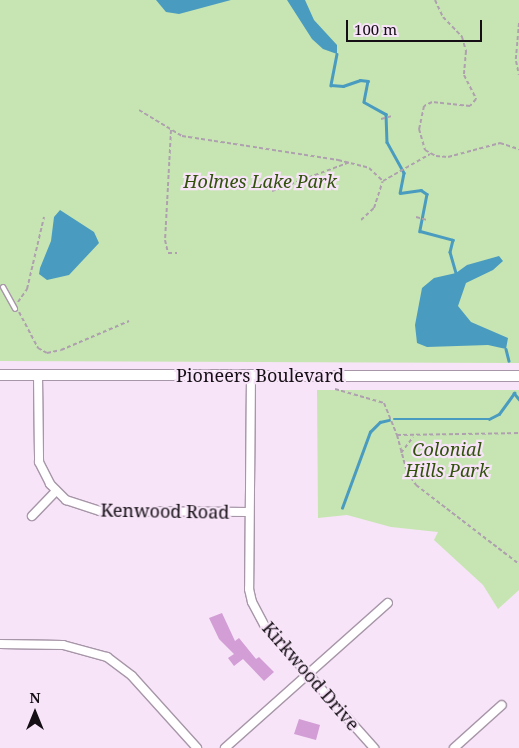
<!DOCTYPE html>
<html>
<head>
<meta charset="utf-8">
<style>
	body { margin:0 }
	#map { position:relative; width:519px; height:748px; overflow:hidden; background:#f7e4f8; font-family:"Noto Serif",serif }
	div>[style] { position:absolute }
	.green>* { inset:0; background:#c7e5b2 }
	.water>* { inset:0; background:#4a9bc0 }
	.stream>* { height:2.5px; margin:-1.25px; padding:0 1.25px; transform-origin:1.25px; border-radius:1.25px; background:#4a9bc0 }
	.building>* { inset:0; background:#d29ed5 }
	.path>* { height:2px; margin-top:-1px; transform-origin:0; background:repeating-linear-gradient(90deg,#afa0b0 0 4px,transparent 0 6.5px) }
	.roads { filter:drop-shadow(1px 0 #a796a8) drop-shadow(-1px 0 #a796a8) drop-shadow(0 1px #a796a8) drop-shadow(0 -1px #a796a8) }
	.lane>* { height:4px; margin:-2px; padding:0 2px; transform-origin:2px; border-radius:2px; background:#fff }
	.street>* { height:8px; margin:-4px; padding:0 4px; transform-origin:4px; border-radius:4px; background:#fff }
	.secondary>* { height:10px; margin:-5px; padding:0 5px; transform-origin:5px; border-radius:5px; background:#fff }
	span { translate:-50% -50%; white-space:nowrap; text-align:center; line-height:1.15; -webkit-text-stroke:4.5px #f7e4f8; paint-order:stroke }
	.park-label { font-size:18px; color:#31510d; font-style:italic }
	.street-label { font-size:18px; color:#150f15 }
	.north { position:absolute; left:10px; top:688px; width:50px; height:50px; -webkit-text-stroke:4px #f7e4f8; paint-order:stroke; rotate:0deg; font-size:14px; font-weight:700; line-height:20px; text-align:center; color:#150f15 }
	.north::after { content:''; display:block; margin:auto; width:18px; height:22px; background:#150f15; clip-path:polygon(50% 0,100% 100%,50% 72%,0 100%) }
	.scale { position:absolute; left:346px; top:20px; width:136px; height:22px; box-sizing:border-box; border:2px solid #150f15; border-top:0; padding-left:6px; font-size:15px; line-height:18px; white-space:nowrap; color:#150f15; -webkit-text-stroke:4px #f7e4f8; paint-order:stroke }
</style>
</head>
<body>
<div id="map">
	<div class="green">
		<i style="clip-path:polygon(0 0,519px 0,519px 363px,0 361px)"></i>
		<i style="clip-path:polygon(317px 390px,519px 390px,519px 590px,498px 609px,483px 585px,434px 540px,438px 532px,391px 527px,347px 515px,318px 518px)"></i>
	</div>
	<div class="water">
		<i style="clip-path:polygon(156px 0,231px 0,179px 14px,166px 12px)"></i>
		<i style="clip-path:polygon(287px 0,305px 0,314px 20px,337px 45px,337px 54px,323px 49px,312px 39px)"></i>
		<i style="clip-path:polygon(60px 210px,94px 232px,99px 243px,69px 275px,47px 280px,39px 274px,40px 268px,51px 241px,54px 217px)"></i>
		<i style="clip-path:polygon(499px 256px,503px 261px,493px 270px,466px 283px,458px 306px,471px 322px,508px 338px,506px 349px,488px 345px,427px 347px,417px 343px,415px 325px,422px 288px,434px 278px,456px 273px,467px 265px)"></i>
	</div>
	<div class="stream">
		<i style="left:337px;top:54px;width:32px;rotate:101deg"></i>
		<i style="left:331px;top:85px;width:12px;rotate:5deg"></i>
		<i style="left:343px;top:86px;width:18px;rotate:-19deg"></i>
		<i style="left:360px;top:80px;width:8px;rotate:7deg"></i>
		<i style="left:368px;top:81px;width:21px;rotate:101deg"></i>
		<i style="left:364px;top:102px;width:25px;rotate:29deg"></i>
		<i style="left:386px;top:114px;width:28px;rotate:88deg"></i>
		<i style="left:387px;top:142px;width:35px;rotate:61deg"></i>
		<i style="left:404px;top:173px;width:20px;rotate:101deg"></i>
		<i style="left:400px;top:193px;width:21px;rotate:-8deg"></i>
		<i style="left:421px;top:190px;width:7px;rotate:34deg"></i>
		<i style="left:427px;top:194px;width:38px;rotate:101deg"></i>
		<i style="left:420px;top:231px;width:34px;rotate:15deg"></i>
		<i style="left:453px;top:240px;width:12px;rotate:104deg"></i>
		<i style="left:450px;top:252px;width:22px;rotate:74deg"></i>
		<i style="left:506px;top:349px;width:12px;rotate:76deg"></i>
		<i style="left:394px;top:419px;width:95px"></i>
		<i style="left:489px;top:419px;width:11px;rotate:-27deg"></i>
		<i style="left:499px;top:414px;width:26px;rotate:-54deg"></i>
		<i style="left:514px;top:393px;width:8px;rotate:50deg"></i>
		<i style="left:342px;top:508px;width:81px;rotate:-69.8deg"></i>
		<i style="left:370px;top:432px;width:14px;rotate:-45deg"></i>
		<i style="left:380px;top:422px;width:9px;rotate:-13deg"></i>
	</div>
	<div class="building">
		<i style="clip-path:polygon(222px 613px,235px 641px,239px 638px,256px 659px,259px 657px,274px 672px,264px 681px,243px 659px,234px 666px,228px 658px,234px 654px,219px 639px,209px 618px)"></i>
		<i style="clip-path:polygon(299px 719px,320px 725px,316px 740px,294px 734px)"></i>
	</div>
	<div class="path">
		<i style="left:435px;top:0;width:19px;rotate:65deg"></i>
		<i style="left:443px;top:17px;width:28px;rotate:46deg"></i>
		<i style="left:462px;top:37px;width:15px;rotate:74deg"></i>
		<i style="left:466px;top:51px;width:24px;rotate:95deg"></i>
		<i style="left:464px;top:75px;width:27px;rotate:63deg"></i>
		<i style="left:476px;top:99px;width:9px;rotate:131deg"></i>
		<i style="left:470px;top:106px;width:38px;rotate:-174deg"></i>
		<i style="left:432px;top:102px;width:9px;rotate:153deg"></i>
		<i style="left:424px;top:106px;width:24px;rotate:102deg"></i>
		<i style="left:419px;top:129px;width:22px;rotate:74deg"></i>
		<i style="left:425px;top:150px;width:13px;rotate:29deg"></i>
		<i style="left:436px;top:156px;width:12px;rotate:5deg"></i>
		<i style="left:448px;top:157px;width:54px;rotate:-15.1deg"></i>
		<i style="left:500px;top:143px;width:20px;rotate:18deg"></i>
		<i style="left:519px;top:23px;width:38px;rotate:95deg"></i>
		<i style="left:516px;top:61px;width:14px;rotate:78deg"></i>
		<i style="left:139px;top:110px;width:50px;rotate:31.2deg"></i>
		<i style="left:182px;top:136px;width:158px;rotate:8.7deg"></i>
		<i style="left:338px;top:160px;width:32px;rotate:14deg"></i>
		<i style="left:369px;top:168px;width:19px;rotate:43deg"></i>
		<i style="left:381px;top:119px;width:11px;rotate:-15deg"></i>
		<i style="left:171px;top:130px;width:110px;rotate:93.1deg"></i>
		<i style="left:165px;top:240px;width:13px;rotate:77deg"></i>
		<i style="left:168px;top:253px;width:9px"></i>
		<i style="left:272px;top:191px;width:83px;rotate:-20.4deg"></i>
		<i style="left:416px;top:217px;width:11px;rotate:15deg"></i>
		<i style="left:361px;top:220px;width:18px;rotate:-43deg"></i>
		<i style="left:374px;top:208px;width:28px;rotate:-72deg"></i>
		<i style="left:383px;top:181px;width:54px;rotate:-29.9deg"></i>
		<i style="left:18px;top:302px;width:16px;rotate:-55deg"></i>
		<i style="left:27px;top:289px;width:74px;rotate:-76.7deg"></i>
		<i style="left:19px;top:312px;width:41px;rotate:62.2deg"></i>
		<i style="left:38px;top:348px;width:10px;rotate:29deg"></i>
		<i style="left:47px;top:353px;width:14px;rotate:-12deg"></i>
		<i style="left:61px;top:350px;width:74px;rotate:-23.1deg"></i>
		<i style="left:335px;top:389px;width:51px;rotate:15.9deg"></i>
		<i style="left:384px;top:403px;width:35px;rotate:68deg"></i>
		<i style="left:397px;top:435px;width:122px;rotate:-0.9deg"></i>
		<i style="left:397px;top:435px;width:38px;rotate:75deg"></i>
		<i style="left:407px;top:472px;width:16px;rotate:55deg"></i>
		<i style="left:416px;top:485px;width:130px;rotate:37.5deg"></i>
		<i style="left:401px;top:453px;width:20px;rotate:-53deg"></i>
	</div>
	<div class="roads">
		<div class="lane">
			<i style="left:3px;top:287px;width:25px;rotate:61deg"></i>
		</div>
		<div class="street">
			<i style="left:38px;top:375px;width:87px;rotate:89.3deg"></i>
			<i style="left:39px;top:462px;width:25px;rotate:63deg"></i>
			<i style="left:50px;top:484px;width:23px;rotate:45deg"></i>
			<i style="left:66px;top:500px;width:36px;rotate:18deg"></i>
			<i style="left:100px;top:511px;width:149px;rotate:0.4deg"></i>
			<i style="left:251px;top:375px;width:214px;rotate:90.5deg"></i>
			<i style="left:249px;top:589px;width:13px;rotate:77deg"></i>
			<i style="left:252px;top:602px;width:27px;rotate:62deg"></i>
			<i style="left:265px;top:626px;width:164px;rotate:48.2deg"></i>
			<i style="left:32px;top:516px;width:35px;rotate:-46deg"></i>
			<i style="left:0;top:644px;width:63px;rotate:0.9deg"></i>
			<i style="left:63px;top:645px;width:46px;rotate:15.3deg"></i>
			<i style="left:107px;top:657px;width:31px;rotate:37deg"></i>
			<i style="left:132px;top:676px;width:97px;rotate:47.9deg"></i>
			<i style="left:225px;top:748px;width:218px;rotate:-41.7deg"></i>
			<i style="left:454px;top:748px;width:64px;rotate:-41.9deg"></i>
		</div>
		<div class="secondary">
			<i style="left:0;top:375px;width:519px;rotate:0.11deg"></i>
		</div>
	</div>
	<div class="park-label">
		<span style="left:260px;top:181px">Holmes Lake Park</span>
		<span style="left:447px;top:460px">Colonial<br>Hills Park</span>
	</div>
	<div class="street-label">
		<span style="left:260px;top:375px">Pioneers Boulevard</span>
		<span style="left:165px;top:511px;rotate:1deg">Kenwood Road</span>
		<span style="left:311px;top:676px;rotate:49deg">Kirkwood Drive</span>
	</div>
	<div class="north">N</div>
	<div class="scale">100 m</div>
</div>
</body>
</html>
